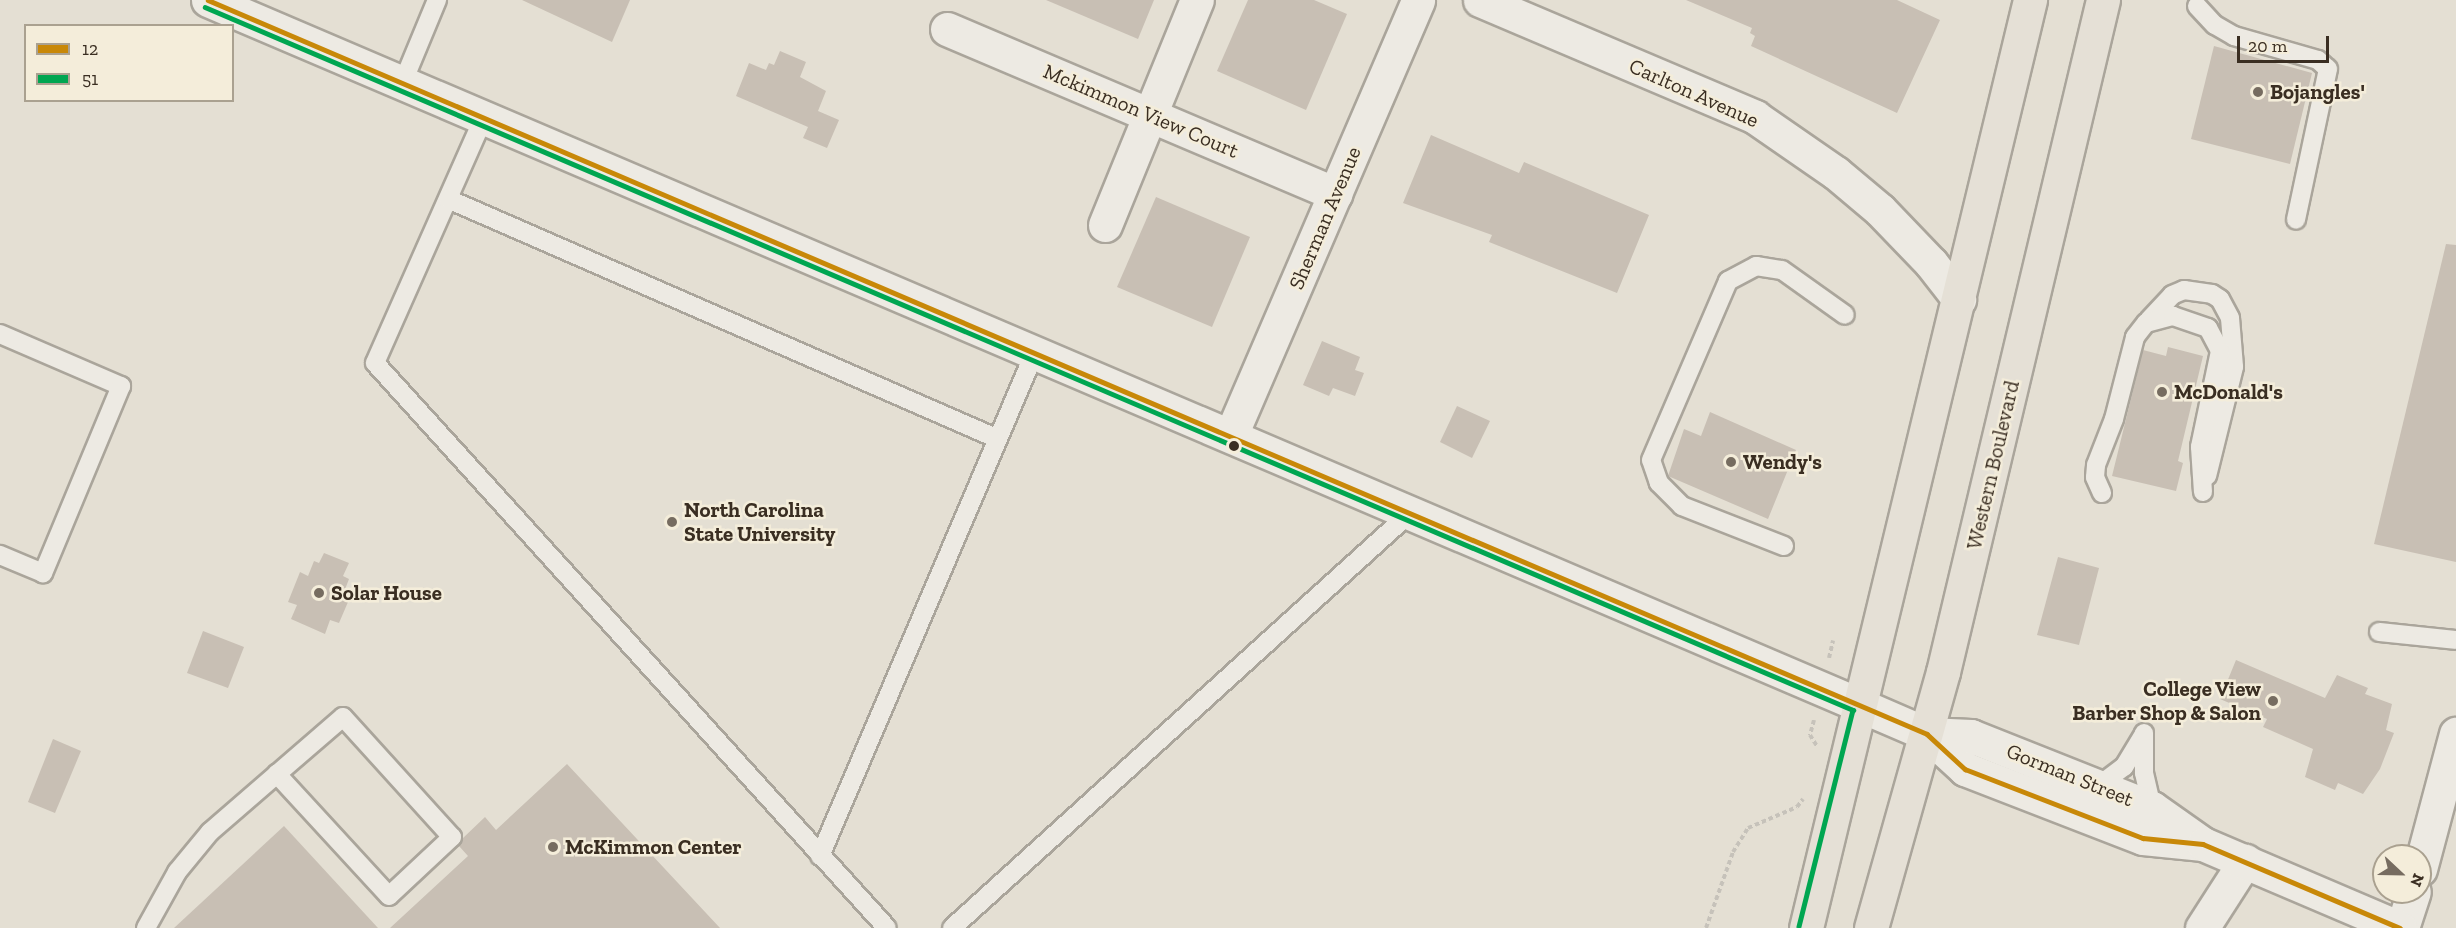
<!DOCTYPE html>
<html>
<head>
<meta charset="utf-8">
<style>
	body { margin:0 }
	#map { position:relative; width:2456px; height:928px; overflow:hidden; background:#e4dfd3; font-family:"Zilla Slab",serif }
	div>[style] { position:absolute }
	.building>* { inset:0; background:#c8bfb4 }
	.path>* { height:4px; margin-top:-2px; transform-origin:0; background:repeating-linear-gradient(90deg,#c6c2ba 0 4.5px,transparent 0 7.5px) }
	.roads { filter:drop-shadow(2px 0 #aaa59b) drop-shadow(-2px 0 #aaa59b) drop-shadow(0 2px #aaa59b) drop-shadow(0 -2px #aaa59b) }
	.service>* { height:18px; margin:-9px; padding:0 9px; transform-origin:9px; border-radius:9px; background:#edeae3 }
	.minor>* { height:33px; margin:-16.5px; padding:0 16.5px; transform-origin:16.5px; border-radius:16.5px; background:#edeae3 }
	.secondary>* { height:33px; margin:-16.5px; padding:0 16.5px; transform-origin:16.5px; border-radius:16.5px; background:#edeae3 }
	.primary>* { height:33px; margin:-16.5px; padding:0 16.5px; transform-origin:16.5px; border-radius:16.5px; background:#e5e0d6 }
	.bus-1>* { height:4.5px; margin:-2.25px; padding:0 2.25px; transform-origin:2.25px; border-radius:2.25px; background:#c88808 }
	.bus-2>* { height:4.5px; margin:-2.25px; padding:0 2.25px; transform-origin:2.25px; border-radius:2.25px; background:#00a651 }
	.dots>* { width:16px; height:16px; translate:-50% -50%; box-sizing:border-box; border:3px solid #f4edda; border-radius:50% }
	span { translate:-50% -50%; white-space:nowrap; text-align:center; line-height:1.15; -webkit-text-stroke:5px #f4edda; paint-order:stroke }
	.poi-label { font-size:21px; color:#3a2e22; font-weight:700 }
	.left { translate:0 -50%; text-align:left }
	.right { translate:-100% -50%; text-align:right }
	.street-label { font-size:21px; color:#3a2e22 }
	.legend { position:absolute; left:24px; top:24px; width:210px; height:78px; box-sizing:border-box; background:#f4edda; border:2px solid #aaa190; margin:0; padding:8px 10px; list-style:none; font-size:18px; color:#3a2e22 }
	.legend li { display:flex; align-items:center; gap:12px; height:30px }
	.legend b { width:30px; border:2px solid #aaa190 }
	.north { position:absolute; left:2372px; top:844px; width:60px; height:60px; box-sizing:border-box; background:#f4edda; border:2px solid #aaa190; border-radius:50%; rotate:112deg; font-size:16px; font-weight:700; line-height:24px; text-align:center; color:#3a2e22 }
	.north::after { content:''; display:block; margin:auto; width:21px; height:27px; background:#766c60; clip-path:polygon(50% 0,100% 100%,50% 72%,0 100%) }
	.scale { position:absolute; left:2237px; top:36px; width:92px; height:27px; box-sizing:border-box; border:3px solid #3a2e22; border-top:0; padding-left:8px; font-size:18px; line-height:21px; white-space:nowrap; color:#3a2e22; -webkit-text-stroke:4px #f4edda; paint-order:stroke }
</style>
</head>
<body>
<div id="map">
	<div class="building">
		<i style="clip-path:polygon(522px 0,630px 0,612px 42px)"></i>
		<i style="clip-path:polygon(1046px 0,1154px 0,1138px 39px)"></i>
		<i style="clip-path:polygon(1248px 0,1314px 0,1347px 14px,1306px 110px,1217px 71px)"></i>
		<i style="clip-path:polygon(1686px 0,1897px 0,1940px 20px,1897px 113px,1751px 46px,1755px 36px,1750px 33px,1752px 28px)"></i>
		<i style="clip-path:polygon(2214px 46px,2312px 73px,2290px 164px,2191px 139px)"></i>
		<i style="clip-path:polygon(780px 51px,806px 62px,800px 77px,826px 91px,818px 111px,839px 120px,827px 148px,803px 138px,808px 127px,736px 96px,749px 63px,766px 70px,769px 63px,774px 65px)"></i>
		<i style="clip-path:polygon(1431px 135px,1519px 173px,1524px 162px,1649px 215px,1617px 293px,1489px 242px,1492px 235px,1403px 203px)"></i>
		<i style="clip-path:polygon(1156px 197px,1250px 237px,1212px 327px,1117px 287px)"></i>
		<i style="clip-path:polygon(2446px 244px,2456px 245px,2456px 562px,2374px 544px)"></i>
		<i style="clip-path:polygon(1322px 341px,1360px 357px,1355px 370px,1364px 373px,1355px 396px,1333px 388px,1329px 396px,1303px 385px)"></i>
		<i style="clip-path:polygon(2168px 347px,2203px 356px,2178px 461px,2183px 463px,2176px 491px,2112px 476px,2143px 350px,2166px 356px)"></i>
		<i style="clip-path:polygon(1457px 406px,1490px 421px,1472px 458px,1440px 442px)"></i>
		<i style="clip-path:polygon(1710px 412px,1796px 450px,1768px 519px,1668px 476px,1684px 429px,1701px 436px)"></i>
		<i style="clip-path:polygon(324px 553px,349px 563px,343px 576px,349px 579px,344px 592px,351px 595px,339px 623px,330px 620px,325px 634px,291px 619px,297px 605px,288px 602px,300px 572px,308px 576px,314px 561px,319px 563px)"></i>
		<i style="clip-path:polygon(2058px 557px,2099px 568px,2079px 645px,2037px 635px)"></i>
		<i style="clip-path:polygon(203px 631px,244px 647px,228px 688px,187px 673px)"></i>
		<i style="clip-path:polygon(2236px 660px,2325px 698px,2337px 675px,2368px 688px,2365px 694px,2392px 704px,2386px 730px,2394px 733px,2380px 769px,2363px 794px,2338px 783px,2335px 790px,2305px 777px,2313px 749px,2263px 727px,2267px 719px,2220px 699px)"></i>
		<i style="clip-path:polygon(53px 739px,81px 751px,55px 813px,28px 802px)"></i>
		<i style="clip-path:polygon(567px 764px,720px 928px,390px 928px,468px 856px,459px 846px,463px 838px,485px 817px,496px 830px)"></i>
		<i style="clip-path:polygon(284px 826px,378px 928px,174px 928px)"></i>
	</div>
	<div class="path">
		<i style="left:1829px;top:658px;width:18px;rotate:-77deg"></i>
		<i style="left:1814px;top:720px;width:16px;rotate:105deg"></i>
		<i style="left:1810px;top:735px;width:13px;rotate:58deg"></i>
		<i style="left:1706px;top:928px;width:81px;rotate:-70.4deg"></i>
		<i style="left:1733px;top:852px;width:28px;rotate:-58deg"></i>
		<i style="left:1748px;top:828px;width:53px;rotate:-23.2deg"></i>
		<i style="left:1797px;top:807px;width:10px;rotate:-53deg"></i>
	</div>
	<div class="roads">
		<div class="service">
			<i style="left:2197px;top:6px;width:26px;rotate:47deg"></i>
			<i style="left:2215px;top:25px;width:22px;rotate:30deg"></i>
			<i style="left:2234px;top:36px;width:87px;rotate:15.9deg"></i>
			<i style="left:2318px;top:60px;width:13px;rotate:42deg"></i>
			<i style="left:2328px;top:69px;width:154px;rotate:102deg"></i>
			<i style="left:403px;top:82px;width:89px;rotate:-67.5deg"></i>
			<i style="left:484px;top:117px;width:269px;rotate:113.9deg"></i>
			<i style="left:375px;top:363px;width:762px;rotate:47.82deg"></i>
			<i style="left:448px;top:199px;width:600px;rotate:23.57deg"></i>
			<i style="left:2149px;top:320px;width:34px;rotate:-47deg"></i>
			<i style="left:2172px;top:295px;width:13px;rotate:-23deg"></i>
			<i style="left:2184px;top:290px;width:28px;rotate:8deg"></i>
			<i style="left:2212px;top:294px;width:9px;rotate:32deg"></i>
			<i style="left:2220px;top:299px;width:21px;rotate:62deg"></i>
			<i style="left:2230px;top:318px;width:49px;rotate:85.3deg"></i>
			<i style="left:2234px;top:367px;width:112px;rotate:103.9deg"></i>
			<i style="left:0;top:334px;width:132px;rotate:23.3deg"></i>
			<i style="left:121px;top:386px;width:203px;rotate:112.6deg"></i>
			<i style="left:43px;top:573px;width:47px;rotate:-157.3deg"></i>
			<i style="left:2102px;top:493px;width:17px;rotate:-114deg"></i>
			<i style="left:2095px;top:477px;width:12px;rotate:-85deg"></i>
			<i style="left:2096px;top:465px;width:49px;rotate:-68.6deg"></i>
			<i style="left:2114px;top:419px;width:85px;rotate:-75.6deg"></i>
			<i style="left:2135px;top:337px;width:18px;rotate:-52deg"></i>
			<i style="left:2146px;top:323px;width:28px;rotate:-15deg"></i>
			<i style="left:2173px;top:316px;width:37px;rotate:19deg"></i>
			<i style="left:2208px;top:328px;width:26px;rotate:62deg"></i>
			<i style="left:2220px;top:351px;width:98px;rotate:101.8deg"></i>
			<i style="left:2200px;top:447px;width:45px;rotate:86.2deg"></i>
			<i style="left:1784px;top:546px;width:110px;rotate:-158.6deg"></i>
			<i style="left:1682px;top:506px;width:33px;rotate:-135deg"></i>
			<i style="left:1659px;top:483px;width:24px;rotate:-109deg"></i>
			<i style="left:1651px;top:460px;width:195px;rotate:-66.7deg"></i>
			<i style="left:1728px;top:281px;width:32px;rotate:-28deg"></i>
			<i style="left:1756px;top:266px;width:26px;rotate:9deg"></i>
			<i style="left:1782px;top:270px;width:77px;rotate:35.5deg"></i>
			<i style="left:2379px;top:632px;width:77px;rotate:5.9deg"></i>
			<i style="left:2144px;top:733px;width:40px;rotate:90deg"></i>
			<i style="left:2144px;top:773px;width:36px;rotate:77deg"></i>
			<i style="left:2097px;top:787px;width:34px;rotate:-37deg"></i>
			<i style="left:2124px;top:767px;width:37px;rotate:-59deg"></i>
			<i style="left:820px;top:856px;width:548px;rotate:-66.9deg"></i>
			<i style="left:146px;top:928px;width:64px;rotate:-61deg"></i>
			<i style="left:177px;top:872px;width:52px;rotate:-50.5deg"></i>
			<i style="left:210px;top:832px;width:89px;rotate:-40.9deg"></i>
			<i style="left:277px;top:774px;width:87px;rotate:-40.8deg"></i>
			<i style="left:343px;top:717px;width:162px;rotate:47.8deg"></i>
			<i style="left:452px;top:837px;width:86px;rotate:136.9deg"></i>
			<i style="left:389px;top:896px;width:166px;rotate:-132.6deg"></i>
			<i style="left:952px;top:928px;width:619px;rotate:-42.19deg"></i>
		</div>
		<div class="minor">
			<i style="left:1480px;top:0;width:299px;rotate:23deg"></i>
			<i style="left:1755px;top:117px;width:98px;rotate:34.7deg"></i>
			<i style="left:1836px;top:173px;width:57px;rotate:40.1deg"></i>
			<i style="left:1880px;top:210px;width:74px;rotate:46.1deg"></i>
			<i style="left:1931px;top:263px;width:46px;rotate:52.1deg"></i>
			<i style="left:947px;top:29px;width:422px;rotate:23deg"></i>
			<i style="left:1105px;top:225px;width:243px;rotate:-67.8deg"></i>
			<i style="left:1231px;top:435px;width:473px;rotate:-66.7deg"></i>
			<i style="left:2420px;top:869px;width:140px;rotate:-75.1deg"></i>
			<i style="left:2202px;top:928px;width:80px;rotate:-57.3deg"></i>
			<i style="left:2402px;top:928px;width:38px;rotate:-72deg"></i>
		</div>
		<div class="secondary">
			<i style="left:208px;top:0;width:1798px;rotate:23.11deg"></i>
			<i style="left:1862px;top:706px;width:71px;rotate:23.3deg"></i>
			<i style="left:1927px;top:734px;width:52px;rotate:42.6deg"></i>
			<i style="left:1965px;top:769px;width:191px;rotate:21.2deg"></i>
			<i style="left:2143px;top:838px;width:60px;rotate:5.7deg"></i>
			<i style="left:1927px;top:734px;width:44px;rotate:2.6deg"></i>
			<i style="left:1971px;top:736px;width:195px;rotate:21.7deg"></i>
			<i style="left:2152px;top:808px;width:62px;rotate:35.2deg"></i>
			<i style="left:2203px;top:844px;width:214px;rotate:23.1deg"></i>
		</div>
		<div class="primary">
			<i style="left:1806px;top:928px;width:955px;rotate:-76.43deg"></i>
			<i style="left:1871px;top:928px;width:266px;rotate:-74.3deg"></i>
			<i style="left:1943px;top:672px;width:691px;rotate:-76.61deg"></i>
		</div>
	</div>
	<div class="bus-1">
		<i style="left:208px;top:0;width:1869px;rotate:23.12deg"></i>
		<i style="left:1927px;top:734px;width:52px;rotate:42.6deg"></i>
		<i style="left:1965px;top:769px;width:191px;rotate:21.2deg"></i>
		<i style="left:2143px;top:838px;width:60px;rotate:5.7deg"></i>
		<i style="left:2203px;top:844px;width:214px;rotate:23.1deg"></i>
	</div>
	<div class="bus-2">
		<i style="left:205px;top:7px;width:1792px;rotate:23.1deg"></i>
		<i style="left:1853px;top:710px;width:223px;rotate:104deg"></i>
	</div>
	<div class="dots">
		<i style="left:2258px;top:92px;background:#766c60"></i>
		<i style="left:2162px;top:392px;background:#766c60"></i>
		<i style="left:1234px;top:446px;background:#3a2e22"></i>
		<i style="left:1731px;top:462px;background:#766c60"></i>
		<i style="left:672px;top:522px;background:#766c60"></i>
		<i style="left:319px;top:593px;background:#766c60"></i>
		<i style="left:2273px;top:701px;background:#766c60"></i>
		<i style="left:553px;top:847px;background:#766c60"></i>
	</div>
	<div class="poi-label">
		<span class="left" style="left:2270px;top:92px">Bojangles'</span>
		<span class="left" style="left:2174px;top:392px">McDonald's</span>
		<span class="left" style="left:1743px;top:462px">Wendy's</span>
		<span class="left" style="left:684px;top:522px">North Carolina<br>State University</span>
		<span class="left" style="left:331px;top:593px">Solar House</span>
		<span class="right" style="left:2261px;top:701px">College View<br>Barber Shop &amp; Salon</span>
		<span class="left" style="left:565px;top:847px">McKimmon Center</span>
	</div>
	<div class="street-label">
		<span style="left:1694px;top:93px;rotate:24deg">Carlton Avenue</span>
		<span style="left:1141px;top:111px;rotate:23deg">Mckimmon View Court</span>
		<span style="left:1325px;top:218px;rotate:-67deg">Sherman Avenue</span>
		<span style="left:1993px;top:465px;rotate:-77deg">Western Boulevard</span>
		<span style="left:2070px;top:775px;rotate:22deg">Gorman Street</span>
	</div>
	<ul class="legend">
	<li><b style="height:8px;background:#c88808"></b>12</li>
	<li><b style="height:8px;background:#00a651"></b>51</li>
	</ul>
	<div class="north">N</div>
	<div class="scale">20 m</div>
</div>
</body>
</html>
